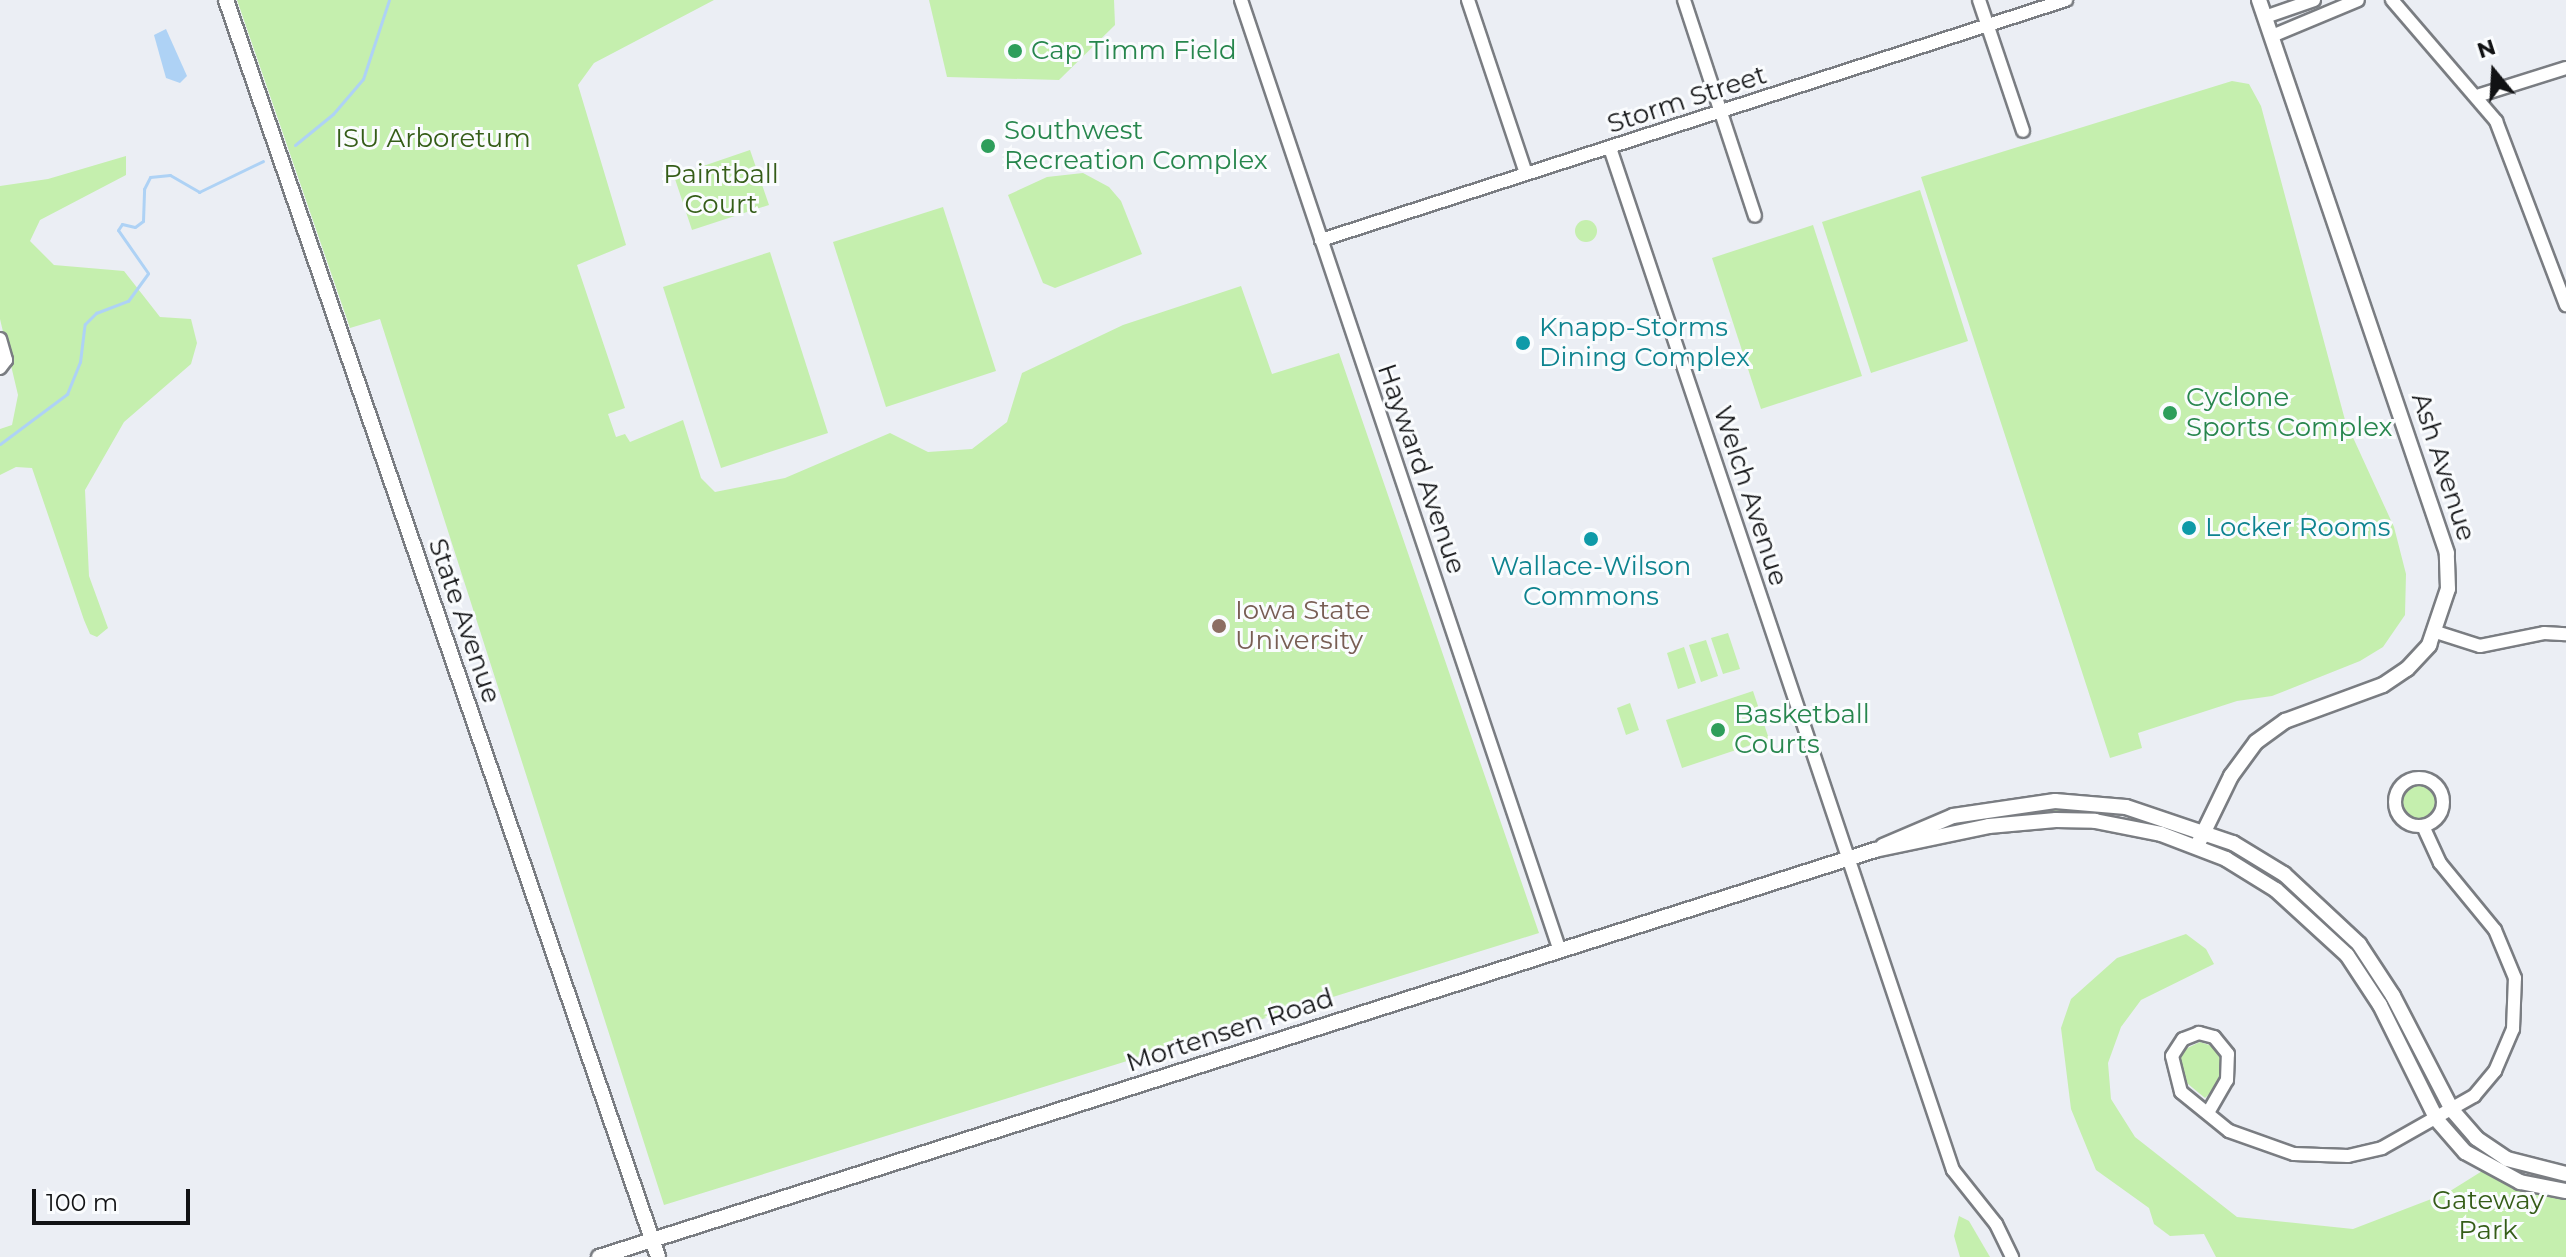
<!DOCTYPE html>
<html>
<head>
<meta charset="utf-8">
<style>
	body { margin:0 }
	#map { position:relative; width:2566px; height:1257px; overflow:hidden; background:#ebeef4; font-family:Montserrat,sans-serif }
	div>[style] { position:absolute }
	.green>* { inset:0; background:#c5efae }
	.round { border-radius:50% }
	.water>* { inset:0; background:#aed2f5 }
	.stream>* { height:3px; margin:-1.5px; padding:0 1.5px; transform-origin:1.5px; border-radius:1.5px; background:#aed2f5 }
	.roads { filter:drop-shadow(2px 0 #7a7d82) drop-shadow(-2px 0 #7a7d82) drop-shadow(0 2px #7a7d82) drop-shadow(0 -2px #7a7d82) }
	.minor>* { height:12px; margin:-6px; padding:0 6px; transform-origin:6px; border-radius:6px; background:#fff }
	.minor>.ring { margin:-6px; padding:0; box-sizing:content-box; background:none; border:12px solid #fff; border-radius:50% }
	.tertiary>* { height:14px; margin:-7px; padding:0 7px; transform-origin:7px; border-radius:7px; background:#fff }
	.dots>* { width:22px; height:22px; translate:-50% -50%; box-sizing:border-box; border:4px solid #fafcfe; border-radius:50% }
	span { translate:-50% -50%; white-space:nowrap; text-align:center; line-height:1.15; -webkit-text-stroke:6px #fafcfe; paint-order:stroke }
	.leisure-label { font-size:26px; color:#27864d }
	.left { translate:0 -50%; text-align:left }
	.street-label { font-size:26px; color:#111214 }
	.park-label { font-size:26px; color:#355d18 }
	.culture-label { font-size:26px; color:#0d838f }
	.education-label { font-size:26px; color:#785e54 }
	.north { position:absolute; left:2454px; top:32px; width:80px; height:80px; -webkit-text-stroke:6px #fafcfe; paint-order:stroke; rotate:342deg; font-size:22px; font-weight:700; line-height:32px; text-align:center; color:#111214 }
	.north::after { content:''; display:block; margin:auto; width:28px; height:36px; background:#111214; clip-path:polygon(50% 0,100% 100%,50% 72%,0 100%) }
	.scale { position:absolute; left:32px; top:1189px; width:158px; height:36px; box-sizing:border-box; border:4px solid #111214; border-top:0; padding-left:10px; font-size:24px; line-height:28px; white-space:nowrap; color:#111214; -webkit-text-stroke:6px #fafcfe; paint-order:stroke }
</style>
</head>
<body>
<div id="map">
	<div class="green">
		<i style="clip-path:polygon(237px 0,714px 0,594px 63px,578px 85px,626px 245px,577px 265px,625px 408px,608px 414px,616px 437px,625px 434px,630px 442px,683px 420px,701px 478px,715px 492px,785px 478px,890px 433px,928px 452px,972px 449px,1007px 422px,1022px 373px,1123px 325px,1241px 286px,1272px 374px,1339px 353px,1539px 933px,664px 1205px,380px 319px,350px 328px)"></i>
		<i style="clip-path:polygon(929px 0,1114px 0,1115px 25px,1059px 80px,947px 77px)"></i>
		<i style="clip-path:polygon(2232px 81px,2249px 84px,2261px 106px,2345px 420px,2394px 527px,2406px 574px,2405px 615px,2383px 647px,2360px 661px,2272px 696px,2237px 701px,2138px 733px,2142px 748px,2110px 758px,1921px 177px)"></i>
		<i style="clip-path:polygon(750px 150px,769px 205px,692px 230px,674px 176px)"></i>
		<i style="clip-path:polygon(126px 156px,126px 175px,40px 220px,30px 241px,54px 265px,124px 271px,160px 317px,191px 319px,197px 343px,191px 364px,124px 422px,85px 490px,89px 576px,108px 628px,97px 637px,90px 634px,84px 620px,32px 468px,16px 467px,0 475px,0 429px,12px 425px,18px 395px,0 319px,0 186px,48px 179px)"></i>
		<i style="clip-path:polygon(1083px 173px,1109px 187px,1121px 201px,1142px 254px,1055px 288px,1043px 283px,1008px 195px,1047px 177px)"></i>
		<i style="clip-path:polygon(1920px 190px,1968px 341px,1871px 373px,1822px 222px)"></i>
		<i style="clip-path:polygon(943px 207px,996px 371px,886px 407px,833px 242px)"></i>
		<i class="round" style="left:1575px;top:220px;width:22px;height:22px"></i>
		<i style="clip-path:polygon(1813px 225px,1862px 376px,1761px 409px,1712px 258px)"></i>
		<i style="clip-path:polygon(770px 252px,828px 433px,721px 468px,663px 287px)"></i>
		<i style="clip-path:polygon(1728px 633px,1740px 669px,1723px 674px,1711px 638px)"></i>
		<i style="clip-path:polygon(1706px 640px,1718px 676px,1701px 682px,1689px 645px)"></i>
		<i style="clip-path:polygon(1684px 647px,1696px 683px,1678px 689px,1667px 653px)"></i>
		<i style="clip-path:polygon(1753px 691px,1769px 739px,1682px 768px,1666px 720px)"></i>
		<i style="clip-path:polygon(1630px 703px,1639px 730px,1626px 735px,1617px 708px)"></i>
		<i class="round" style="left:2402px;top:785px;width:34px;height:34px"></i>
		<i style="clip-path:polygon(2050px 808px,2082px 809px,2081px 814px,2006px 817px,1943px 831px,1941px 826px)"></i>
		<i style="clip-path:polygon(2186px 934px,2206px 949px,2214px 964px,2141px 1000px,2121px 1027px,2108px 1063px,2111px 1099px,2135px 1137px,2237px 1217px,2353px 1229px,2447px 1193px,2487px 1168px,2566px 1191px,2566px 1257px,2216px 1257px,2204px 1234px,2170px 1236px,2154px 1224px,2149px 1208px,2096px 1170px,2071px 1109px,2061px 1028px,2071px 999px,2117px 958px)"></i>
		<i style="clip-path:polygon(2200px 1042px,2215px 1047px,2222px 1063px,2218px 1086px,2205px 1098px,2182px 1079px,2178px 1064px,2181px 1051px)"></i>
		<i style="clip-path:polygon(1959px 1216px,1969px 1221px,1990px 1257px,1960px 1257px,1954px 1236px)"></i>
	</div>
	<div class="water">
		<i style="clip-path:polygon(166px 29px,187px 76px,180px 83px,166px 78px,159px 53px,154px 35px)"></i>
	</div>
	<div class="stream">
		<i style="left:295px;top:145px;width:49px;rotate:-39.2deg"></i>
		<i style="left:333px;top:114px;width:46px;rotate:-49.4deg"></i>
		<i style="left:363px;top:79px;width:83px;rotate:-71.8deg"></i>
		<i style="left:0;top:444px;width:84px;rotate:-36.7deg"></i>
		<i style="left:67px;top:394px;width:35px;rotate:-68deg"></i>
		<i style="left:80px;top:362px;width:38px;rotate:-83deg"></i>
		<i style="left:85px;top:324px;width:16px;rotate:-45deg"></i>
		<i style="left:96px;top:313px;width:34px;rotate:-21deg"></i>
		<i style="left:128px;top:301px;width:34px;rotate:-54deg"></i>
		<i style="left:148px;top:273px;width:52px;rotate:-124.9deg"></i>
		<i style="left:118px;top:230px;width:7px;rotate:-56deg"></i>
		<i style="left:122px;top:224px;width:13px;rotate:13deg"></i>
		<i style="left:135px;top:227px;width:10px;rotate:-37deg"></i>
		<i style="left:143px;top:221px;width:32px;rotate:-88deg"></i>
		<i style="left:144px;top:189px;width:13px;rotate:-63deg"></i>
		<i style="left:150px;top:177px;width:20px;rotate:-6deg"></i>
		<i style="left:170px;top:175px;width:34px;rotate:30deg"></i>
		<i style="left:199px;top:192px;width:71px;rotate:-25.8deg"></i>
	</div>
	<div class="roads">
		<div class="minor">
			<i style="left:1241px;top:0;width:1003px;rotate:71.46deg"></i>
			<i style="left:1468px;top:0;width:182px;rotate:71.5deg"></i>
			<i style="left:1684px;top:0;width:227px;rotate:71.8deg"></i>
			<i style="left:1979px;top:0;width:138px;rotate:71.4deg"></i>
			<i style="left:2392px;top:0;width:160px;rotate:49.3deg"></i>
			<i style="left:2496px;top:121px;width:197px;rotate:69.2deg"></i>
			<i style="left:2265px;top:17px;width:52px;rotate:-19.1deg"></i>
			<i style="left:2272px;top:36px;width:93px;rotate:-22.7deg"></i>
			<i style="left:2480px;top:95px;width:90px;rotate:-17.4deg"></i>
			<i style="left:1610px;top:148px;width:1078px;rotate:71.45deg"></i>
			<i style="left:1953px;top:1170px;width:69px;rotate:51.5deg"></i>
			<i style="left:1996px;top:1224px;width:37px;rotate:64deg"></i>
			<i style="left:1321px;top:240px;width:783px;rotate:-17.86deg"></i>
			<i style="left:0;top:339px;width:22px;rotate:74deg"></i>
			<i style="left:6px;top:360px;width:10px;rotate:127deg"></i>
			<i style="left:2436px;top:632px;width:46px;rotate:17.7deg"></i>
			<i style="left:2480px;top:646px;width:65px;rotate:-11.5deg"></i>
			<i style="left:2544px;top:633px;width:22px;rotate:3deg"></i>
			<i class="ring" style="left:2395px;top:778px;width:36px;height:36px"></i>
			<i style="left:2209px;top:1111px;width:36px;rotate:-60deg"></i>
			<i style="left:2227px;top:1080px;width:26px;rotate:-88deg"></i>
			<i style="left:2228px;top:1054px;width:22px;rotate:-129deg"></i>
			<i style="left:2214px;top:1037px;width:16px;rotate:-165deg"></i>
			<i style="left:2199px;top:1033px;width:17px;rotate:159deg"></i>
			<i style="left:2183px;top:1039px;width:20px;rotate:123deg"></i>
			<i style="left:2172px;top:1056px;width:37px;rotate:76deg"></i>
			<i style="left:2181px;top:1092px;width:62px;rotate:39.1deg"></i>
			<i style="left:2229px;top:1131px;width:69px;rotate:19.5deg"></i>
			<i style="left:2294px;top:1154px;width:54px;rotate:2.1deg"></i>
			<i style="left:2348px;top:1156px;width:35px;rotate:-13deg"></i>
			<i style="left:2382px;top:1148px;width:106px;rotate:-29.5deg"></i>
			<i style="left:2474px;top:1096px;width:33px;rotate:-50deg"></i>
			<i style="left:2495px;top:1071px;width:46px;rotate:-66.8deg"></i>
			<i style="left:2513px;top:1029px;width:51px;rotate:-87.8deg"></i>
			<i style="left:2515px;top:978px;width:52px;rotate:-112.6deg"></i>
			<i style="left:2495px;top:930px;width:87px;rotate:-129.4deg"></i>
			<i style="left:2440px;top:863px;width:41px;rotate:-114.7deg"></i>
		</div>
		<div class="tertiary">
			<i style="left:226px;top:0;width:1329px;rotate:71.03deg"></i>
			<i style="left:1883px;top:846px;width:76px;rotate:-23.2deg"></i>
			<i style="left:1953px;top:816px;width:103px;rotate:-8.4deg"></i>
			<i style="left:2055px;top:801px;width:71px;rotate:4.8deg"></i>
			<i style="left:2126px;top:807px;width:113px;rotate:18.6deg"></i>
			<i style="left:2233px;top:843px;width:60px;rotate:31.3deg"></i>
			<i style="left:2284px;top:874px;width:103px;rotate:43deg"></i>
			<i style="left:2359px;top:944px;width:62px;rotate:56.8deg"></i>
			<i style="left:2393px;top:996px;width:128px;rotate:62.6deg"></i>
			<i style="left:2452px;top:1110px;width:37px;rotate:49deg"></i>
			<i style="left:2476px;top:1138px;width:37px;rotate:34deg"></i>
			<i style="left:2507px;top:1159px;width:61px;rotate:14.3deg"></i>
			<i style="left:2197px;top:846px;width:78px;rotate:-64.1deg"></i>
			<i style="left:2231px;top:776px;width:42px;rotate:-53.7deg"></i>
			<i style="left:2256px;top:742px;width:36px;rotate:-36deg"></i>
			<i style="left:2285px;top:721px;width:104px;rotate:-20.2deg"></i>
			<i style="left:2383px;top:685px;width:29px;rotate:-34deg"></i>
			<i style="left:2407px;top:669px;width:33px;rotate:-47deg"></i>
			<i style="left:2429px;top:645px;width:59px;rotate:-71.3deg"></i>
			<i style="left:2448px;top:589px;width:36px;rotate:-92deg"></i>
			<i style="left:2447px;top:553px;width:584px;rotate:-108.78deg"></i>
			<i style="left:599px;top:1257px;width:1339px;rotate:-17.69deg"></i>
			<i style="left:1875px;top:850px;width:116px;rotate:-11.9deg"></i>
			<i style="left:1989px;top:826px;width:67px;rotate:-5.1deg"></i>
			<i style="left:2056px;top:820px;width:39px;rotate:1deg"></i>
			<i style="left:2095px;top:821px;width:67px;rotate:11.1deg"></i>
			<i style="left:2161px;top:834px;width:70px;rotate:21deg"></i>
			<i style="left:2226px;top:859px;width:59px;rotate:31.8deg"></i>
			<i style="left:2276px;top:890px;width:96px;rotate:42.5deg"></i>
			<i style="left:2347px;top:955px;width:60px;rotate:56.6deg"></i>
			<i style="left:2380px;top:1005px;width:128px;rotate:63.6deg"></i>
			<i style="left:2437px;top:1120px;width:43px;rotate:48.8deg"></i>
			<i style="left:2465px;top:1152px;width:63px;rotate:28.6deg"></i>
			<i style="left:2520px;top:1182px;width:47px;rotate:11.1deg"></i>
		</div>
	</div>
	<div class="dots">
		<i style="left:1015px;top:51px;background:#2e9e5b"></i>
		<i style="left:988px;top:146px;background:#2e9e5b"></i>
		<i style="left:1523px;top:343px;background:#0f9aa8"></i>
		<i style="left:2170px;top:413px;background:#2e9e5b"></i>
		<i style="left:2189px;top:528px;background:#0f9aa8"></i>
		<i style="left:1591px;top:539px;background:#0f9aa8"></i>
		<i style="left:1219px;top:626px;background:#8d6e63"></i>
		<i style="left:1718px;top:730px;background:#2e9e5b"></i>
	</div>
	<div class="leisure-label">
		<span class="left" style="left:1031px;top:51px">Cap Timm Field</span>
		<span class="left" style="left:1004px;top:146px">Southwest<br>Recreation Complex</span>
		<span class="left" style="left:2186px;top:413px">Cyclone<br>Sports Complex</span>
		<span class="left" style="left:1734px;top:730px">Basketball<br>Courts</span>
	</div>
	<div class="street-label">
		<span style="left:1687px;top:100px;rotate:-18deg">Storm Street</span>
		<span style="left:2443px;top:467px;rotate:72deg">Ash Avenue</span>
		<span style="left:1421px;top:469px;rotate:71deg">Hayward Avenue</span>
		<span style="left:1750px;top:496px;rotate:72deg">Welch Avenue</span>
		<span style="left:464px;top:621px;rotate:71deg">State Avenue</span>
		<span style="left:1230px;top:1031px;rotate:-18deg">Mortensen Road</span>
	</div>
	<div class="park-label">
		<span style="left:433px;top:139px">ISU Arboretum</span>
		<span style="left:721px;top:190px">Paintball<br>Court</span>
		<span style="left:2488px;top:1216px">Gateway<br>Park</span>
	</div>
	<div class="culture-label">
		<span class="left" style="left:1539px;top:343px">Knapp-Storms<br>Dining Complex</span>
		<span class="left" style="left:2205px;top:528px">Locker Rooms</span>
		<span style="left:1591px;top:582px">Wallace-Wilson<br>Commons</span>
	</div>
	<div class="education-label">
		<span class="left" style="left:1235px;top:626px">Iowa State<br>University</span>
	</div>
	<div class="north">N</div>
	<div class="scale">100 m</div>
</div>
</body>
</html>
